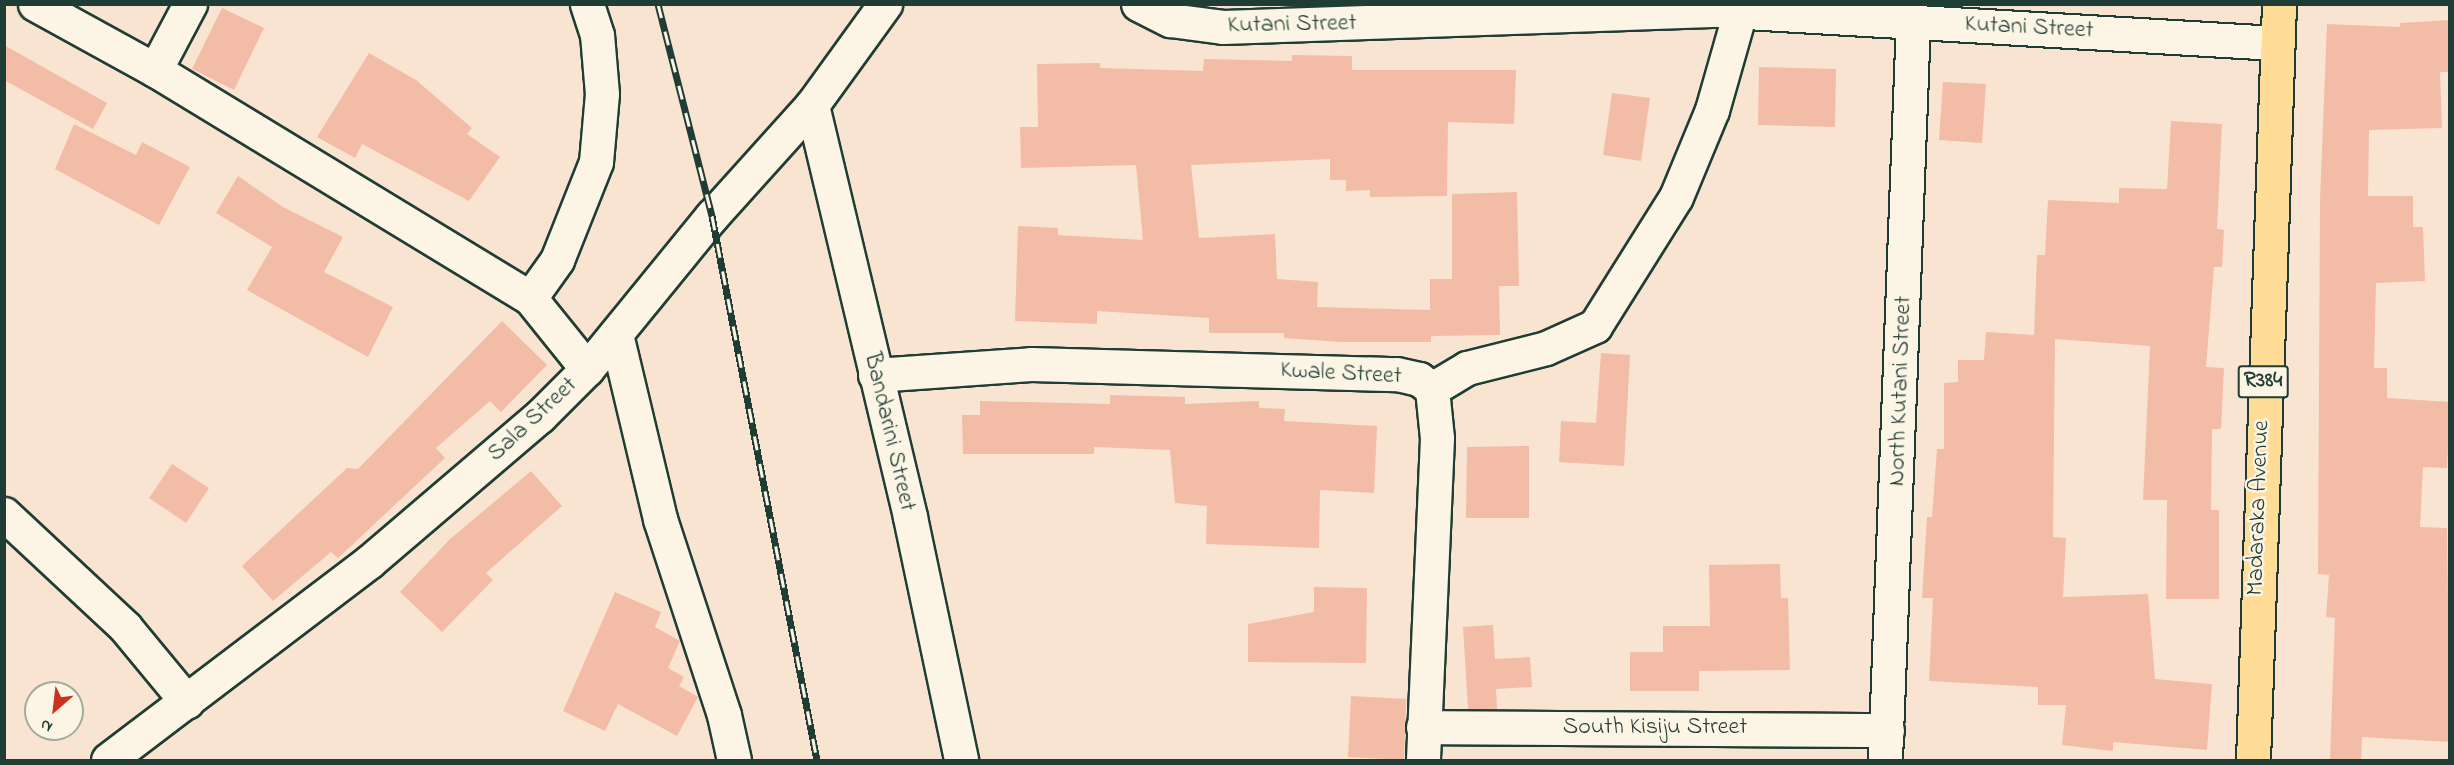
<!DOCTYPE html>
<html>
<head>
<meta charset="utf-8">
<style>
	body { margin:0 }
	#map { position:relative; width:2454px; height:765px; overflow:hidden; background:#f9e4d2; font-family:"Indie Flower",sans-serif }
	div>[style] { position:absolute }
	.building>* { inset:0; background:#f3bca6 }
	.roads { filter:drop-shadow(2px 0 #1f3d34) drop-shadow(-2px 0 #1f3d34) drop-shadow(0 2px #1f3d34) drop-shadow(0 -2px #1f3d34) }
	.minor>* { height:33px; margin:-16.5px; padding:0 16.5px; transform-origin:16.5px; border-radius:16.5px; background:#fcf5e5 }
	.primary>* { height:33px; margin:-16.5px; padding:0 16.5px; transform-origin:16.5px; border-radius:16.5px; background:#ffdd96 }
	.rail>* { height:7px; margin-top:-3.5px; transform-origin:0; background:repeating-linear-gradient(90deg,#fcf5e5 0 14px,#1f3d34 0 28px); box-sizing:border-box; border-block:2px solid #1f3d34 }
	span { translate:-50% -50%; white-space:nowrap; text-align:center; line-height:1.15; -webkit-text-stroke:5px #fcf5e5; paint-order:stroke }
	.shield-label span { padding:2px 4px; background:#fcf5e5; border:2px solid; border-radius:4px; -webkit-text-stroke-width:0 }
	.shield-label { font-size:22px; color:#1f3d34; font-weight:700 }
	.street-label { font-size:24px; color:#1f3d34 }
	.frame { position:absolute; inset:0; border:6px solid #1f3d34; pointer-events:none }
	.north { position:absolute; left:24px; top:681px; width:60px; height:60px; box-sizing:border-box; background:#fcf5e5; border:2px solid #a4ab9e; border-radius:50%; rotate:208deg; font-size:16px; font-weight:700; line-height:24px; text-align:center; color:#1f3d34 }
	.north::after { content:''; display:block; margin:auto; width:21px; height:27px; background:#c8321e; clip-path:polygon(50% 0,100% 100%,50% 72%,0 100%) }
</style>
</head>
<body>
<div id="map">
	<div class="building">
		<i style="clip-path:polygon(222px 8px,264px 28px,234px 90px,192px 69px)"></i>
		<i style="clip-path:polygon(2450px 20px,2450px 72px,2440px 72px,2442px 128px,2369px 130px,2368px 196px,2413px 196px,2413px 227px,2423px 227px,2425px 281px,2376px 283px,2374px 368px,2387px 368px,2387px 398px,2450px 402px,2447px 468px,2423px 467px,2420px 527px,2447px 528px,2450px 742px,2362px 737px,2361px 760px,2330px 760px,2335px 618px,2326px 617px,2329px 575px,2318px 574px,2320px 200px,2327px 24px,2400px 27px,2400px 23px)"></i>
		<i style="clip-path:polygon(4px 45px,107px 103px,93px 129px,4px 80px)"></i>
		<i style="clip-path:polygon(369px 53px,416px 80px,472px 128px,467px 134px,500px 157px,469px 201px,362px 144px,355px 158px,317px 137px)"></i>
		<i style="clip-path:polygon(1292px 55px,1352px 56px,1352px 70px,1516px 70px,1514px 124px,1448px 122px,1447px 196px,1370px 197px,1370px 190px,1346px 191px,1346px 180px,1330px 180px,1330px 159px,1191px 165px,1199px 238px,1275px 234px,1277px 279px,1318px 282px,1317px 307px,1430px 310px,1430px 279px,1452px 279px,1452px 194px,1517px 192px,1519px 286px,1499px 286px,1500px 335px,1431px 336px,1431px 342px,1341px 342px,1284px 338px,1284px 333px,1209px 333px,1209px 318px,1097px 311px,1097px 324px,1015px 321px,1018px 226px,1058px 228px,1058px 235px,1143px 240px,1136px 165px,1021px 168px,1020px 127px,1038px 127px,1037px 64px,1100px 63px,1100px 68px,1203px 71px,1204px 59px,1292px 61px)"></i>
		<i style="clip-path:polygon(1759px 67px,1836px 69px,1835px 127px,1758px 125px)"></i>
		<i style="clip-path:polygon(1943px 82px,1986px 84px,1982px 143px,1939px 140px)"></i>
		<i style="clip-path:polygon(1612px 93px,1650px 98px,1641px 161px,1603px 155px)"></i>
		<i style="clip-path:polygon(2171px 121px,2222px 124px,2217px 229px,2224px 230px,2222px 267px,2214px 267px,2206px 367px,2224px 368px,2221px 429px,2212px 429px,2211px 510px,2219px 510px,2219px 599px,2166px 599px,2167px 500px,2143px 500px,2150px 346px,2055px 339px,2053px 537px,2066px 538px,2063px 597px,2148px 594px,2155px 679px,2212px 684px,2207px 750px,2113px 742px,2113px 751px,2062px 745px,2066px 705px,2038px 705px,2038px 687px,1929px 681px,1933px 598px,1922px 598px,1927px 517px,1932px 517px,1937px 449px,1944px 449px,1944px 383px,1958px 382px,1958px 360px,1984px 360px,1986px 332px,2034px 335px,2037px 255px,2045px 255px,2048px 200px,2119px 203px,2119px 188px,2167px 189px)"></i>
		<i style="clip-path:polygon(74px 124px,136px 155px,142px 142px,190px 167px,159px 225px,55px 169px)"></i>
		<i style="clip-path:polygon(238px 176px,283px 207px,343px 237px,324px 272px,393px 307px,368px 357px,247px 290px,272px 247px,216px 213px)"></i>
		<i style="clip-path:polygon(502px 321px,547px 365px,501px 412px,490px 401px,436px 448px,445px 458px,338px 558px,331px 552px,273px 601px,242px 566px,347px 468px,358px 469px)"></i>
		<i style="clip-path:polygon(1601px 353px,1630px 355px,1624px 466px,1559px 462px,1561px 421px,1596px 423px)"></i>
		<i style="clip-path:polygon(1110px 395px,1185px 397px,1185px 404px,1259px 401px,1259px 408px,1285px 409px,1284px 421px,1377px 426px,1374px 493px,1320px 490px,1319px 548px,1206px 544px,1207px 506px,1175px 503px,1170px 450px,1094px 447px,1094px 454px,963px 454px,962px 415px,980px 415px,980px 401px,1110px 404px)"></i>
		<i style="clip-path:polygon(1529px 446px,1529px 518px,1466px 518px,1467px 447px)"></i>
		<i style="clip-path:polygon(172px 464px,209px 488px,186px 523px,149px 498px)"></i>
		<i style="clip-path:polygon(531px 471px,562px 506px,486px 573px,493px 580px,442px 632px,400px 592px,450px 539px)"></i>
		<i style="clip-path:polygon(1780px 564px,1781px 598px,1788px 598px,1790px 670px,1699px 671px,1699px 691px,1630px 691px,1630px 652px,1663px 652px,1663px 626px,1710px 626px,1709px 565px)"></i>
		<i style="clip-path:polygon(1314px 587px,1367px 588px,1366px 663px,1248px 662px,1248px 624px,1314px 612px)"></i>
		<i style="clip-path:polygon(615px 592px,661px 612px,655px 627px,680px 641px,668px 668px,684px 677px,679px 686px,698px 697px,677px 736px,618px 704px,605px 731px,563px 711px)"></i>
		<i style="clip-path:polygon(1493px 625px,1495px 659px,1530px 657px,1532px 687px,1496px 689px,1497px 709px,1468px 709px,1463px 627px)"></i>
		<i style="clip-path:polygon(1351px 696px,1406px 699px,1404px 760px,1348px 757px)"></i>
	</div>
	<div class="roads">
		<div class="minor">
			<i style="left:35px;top:4px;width:137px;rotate:28.8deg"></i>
			<i style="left:155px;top:70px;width:439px;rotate:31.3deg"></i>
			<i style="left:530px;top:298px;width:91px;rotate:51.2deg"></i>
			<i style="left:1138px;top:4px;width:36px;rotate:27deg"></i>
			<i style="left:1170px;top:20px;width:53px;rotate:7.5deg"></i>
			<i style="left:1223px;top:27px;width:489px;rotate:-2deg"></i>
			<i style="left:1712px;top:10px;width:565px;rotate:3.35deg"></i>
			<i style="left:155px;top:70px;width:75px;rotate:-62.1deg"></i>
			<i style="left:812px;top:105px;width:423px;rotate:76.6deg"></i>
			<i style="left:910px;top:517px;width:248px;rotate:78.1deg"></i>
			<i style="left:530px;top:298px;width:47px;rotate:-54.6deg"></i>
			<i style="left:557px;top:260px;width:105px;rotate:-68.3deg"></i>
			<i style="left:596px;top:162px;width:68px;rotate:-85deg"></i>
			<i style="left:602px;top:94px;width:59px;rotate:-94.8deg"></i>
			<i style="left:597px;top:35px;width:33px;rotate:-108deg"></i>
			<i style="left:616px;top:334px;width:190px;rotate:76.6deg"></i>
			<i style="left:660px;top:519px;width:206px;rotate:71.9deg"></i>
			<i style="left:724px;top:715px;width:46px;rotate:77.5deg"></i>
			<i style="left:875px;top:375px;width:156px;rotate:-4deg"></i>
			<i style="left:1031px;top:364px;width:366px;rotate:1.6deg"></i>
			<i style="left:1397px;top:374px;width:23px;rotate:13deg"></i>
			<i style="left:1419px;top:379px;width:16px;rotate:38deg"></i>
			<i style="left:1432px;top:389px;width:49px;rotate:84.2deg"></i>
			<i style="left:1437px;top:438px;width:322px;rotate:92.5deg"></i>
			<i style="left:1432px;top:389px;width:41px;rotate:-31deg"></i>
			<i style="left:1467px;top:368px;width:81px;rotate:-14.2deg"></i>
			<i style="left:1546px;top:348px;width:54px;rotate:-24.2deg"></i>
			<i style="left:1595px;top:326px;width:152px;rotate:-57.9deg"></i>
			<i style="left:1676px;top:197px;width:94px;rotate:-67.5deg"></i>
			<i style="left:1712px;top:110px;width:102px;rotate:-74.1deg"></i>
			<i style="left:4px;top:514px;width:166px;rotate:43deg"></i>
			<i style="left:125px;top:627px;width:97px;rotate:50.4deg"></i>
			<i style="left:1423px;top:727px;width:464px;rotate:0.4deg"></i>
			<i style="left:108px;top:760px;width:329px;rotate:-37.2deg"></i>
			<i style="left:370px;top:561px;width:223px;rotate:-40.5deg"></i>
			<i style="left:540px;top:416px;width:66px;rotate:-45deg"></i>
			<i style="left:587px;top:369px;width:198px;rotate:-50.8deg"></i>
			<i style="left:712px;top:216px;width:149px;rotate:-48deg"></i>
			<i style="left:812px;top:105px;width:125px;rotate:-54.1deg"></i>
			<i style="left:1885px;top:760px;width:739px;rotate:-87.83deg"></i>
		</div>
		<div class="primary">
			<i style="left:2253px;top:760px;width:756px;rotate:-88.03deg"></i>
		</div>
	</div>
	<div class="rail">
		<i style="left:658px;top:4px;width:219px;rotate:75.7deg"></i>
		<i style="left:712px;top:216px;width:554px;rotate:79.08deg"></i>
	</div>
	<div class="shield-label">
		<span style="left:2263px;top:382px">R384</span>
	</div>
	<div class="street-label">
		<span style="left:1292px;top:25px;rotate:-1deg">Kutani Street</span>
		<span style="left:2029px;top:28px;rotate:3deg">Kutani Street</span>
		<span style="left:1341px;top:374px;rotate:3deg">Kwale Street</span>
		<span style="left:1901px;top:391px;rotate:-88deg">North Kutani Street</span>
		<span style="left:533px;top:420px;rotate:-43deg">Sala Street</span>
		<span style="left:889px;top:432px;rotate:77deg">Bandarini Street</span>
		<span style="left:2259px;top:508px;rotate:-88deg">Madaraka Avenue</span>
		<span style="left:1655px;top:728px">South Kisiju Street</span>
	</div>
	<div class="frame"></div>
	<div class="north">N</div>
</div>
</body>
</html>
